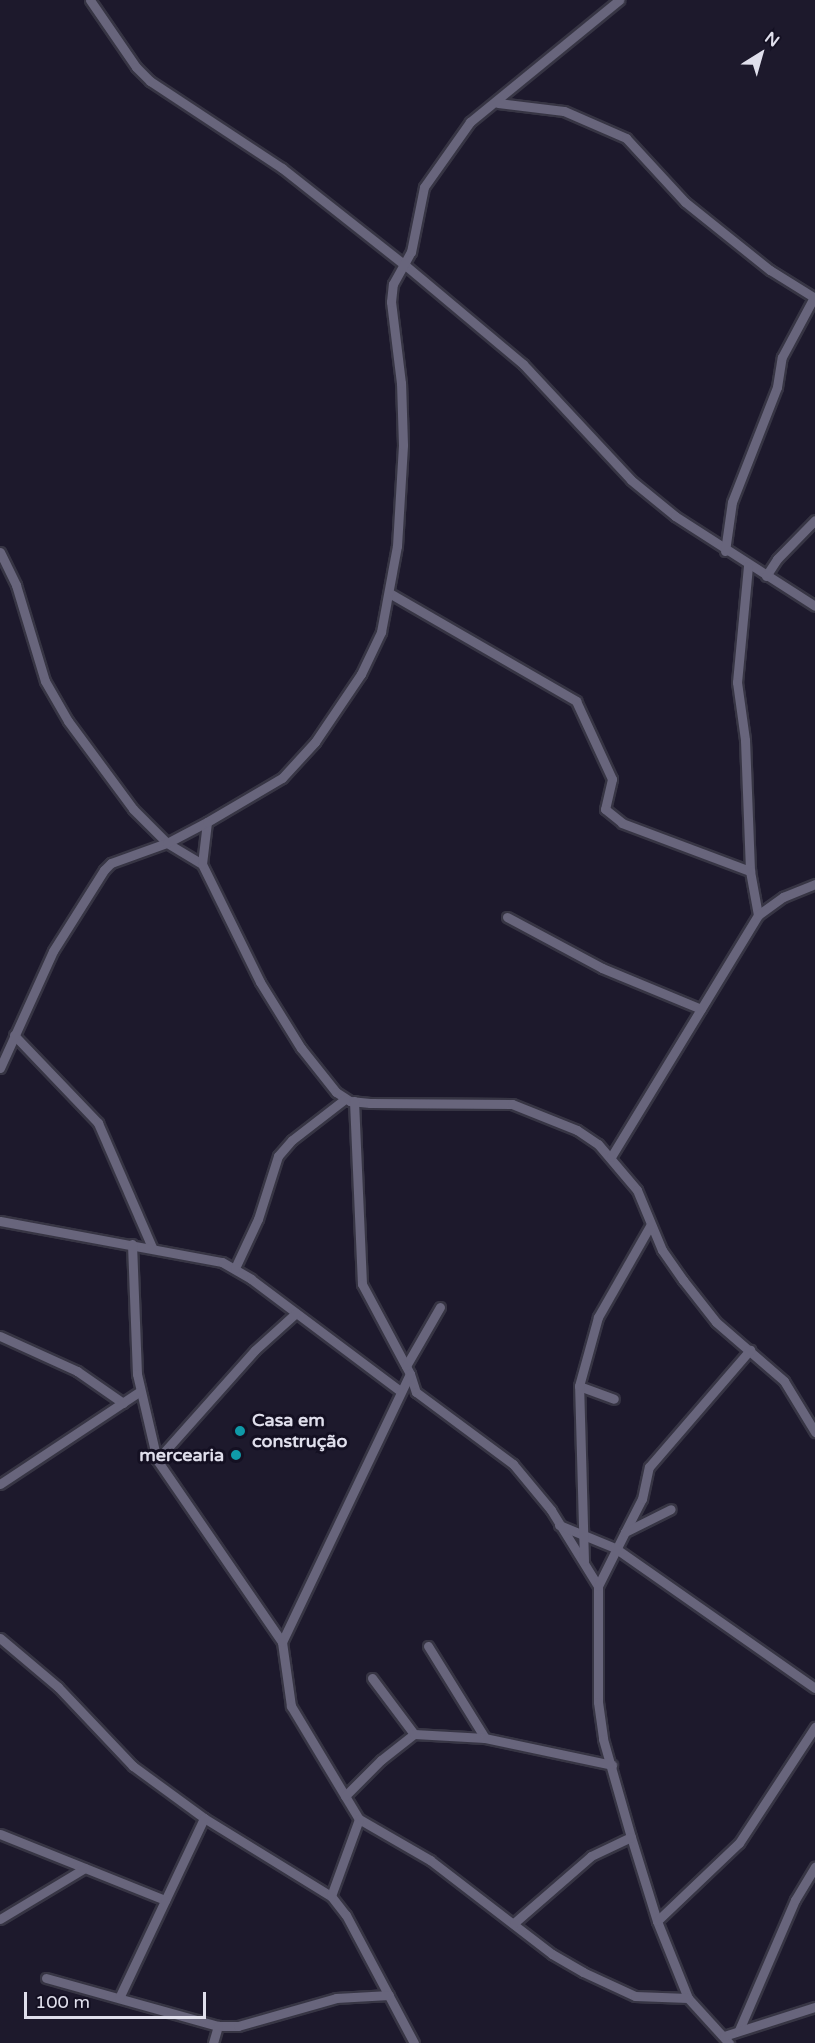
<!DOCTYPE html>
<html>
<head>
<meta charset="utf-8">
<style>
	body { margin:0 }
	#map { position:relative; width:815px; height:2043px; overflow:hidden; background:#1d192c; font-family:"Varela Round",sans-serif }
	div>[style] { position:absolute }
	.roads { filter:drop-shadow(2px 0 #373544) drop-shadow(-2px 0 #373544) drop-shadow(0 2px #373544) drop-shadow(0 -2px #373544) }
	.minor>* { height:9px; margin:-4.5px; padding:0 4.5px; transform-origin:4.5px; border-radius:4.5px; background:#68657c }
	.dots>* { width:16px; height:16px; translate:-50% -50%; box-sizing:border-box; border:3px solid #141022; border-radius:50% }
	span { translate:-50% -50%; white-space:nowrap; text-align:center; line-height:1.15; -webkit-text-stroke:6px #141022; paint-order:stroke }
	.poi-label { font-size:18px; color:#e0dfec; font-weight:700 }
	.left { translate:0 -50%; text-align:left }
	.right { translate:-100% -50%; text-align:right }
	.north { position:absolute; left:731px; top:24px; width:60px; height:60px; -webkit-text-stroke:4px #141022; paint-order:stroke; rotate:37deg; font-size:16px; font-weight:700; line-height:24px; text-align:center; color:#e0dfec }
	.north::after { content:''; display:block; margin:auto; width:21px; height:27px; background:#e0dfec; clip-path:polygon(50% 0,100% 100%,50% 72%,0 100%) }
	.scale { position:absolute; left:24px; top:1992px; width:182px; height:27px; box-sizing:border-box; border:3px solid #e0dfec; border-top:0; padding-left:8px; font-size:18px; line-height:21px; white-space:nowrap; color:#e0dfec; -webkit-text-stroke:4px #141022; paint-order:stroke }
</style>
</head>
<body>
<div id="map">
	<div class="roads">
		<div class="minor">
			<i style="left:90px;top:0;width:81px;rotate:55.5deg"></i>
			<i style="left:136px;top:67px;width:20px;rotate:45deg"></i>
			<i style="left:150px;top:81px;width:158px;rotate:33.4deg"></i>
			<i style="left:282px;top:168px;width:157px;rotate:38.3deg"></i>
			<i style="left:405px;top:265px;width:154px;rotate:40deg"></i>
			<i style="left:523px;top:364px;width:158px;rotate:47deg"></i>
			<i style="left:631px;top:480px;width:57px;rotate:39.3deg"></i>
			<i style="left:675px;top:516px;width:166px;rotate:32.7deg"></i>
			<i style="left:498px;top:103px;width:66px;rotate:6.9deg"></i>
			<i style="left:564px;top:111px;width:68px;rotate:23.5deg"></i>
			<i style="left:626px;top:138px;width:87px;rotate:47.3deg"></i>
			<i style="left:685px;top:202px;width:109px;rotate:38.7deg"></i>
			<i style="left:770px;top:270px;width:53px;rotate:31.9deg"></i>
			<i style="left:725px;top:551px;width:49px;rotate:-81.9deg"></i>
			<i style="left:732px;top:502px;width:123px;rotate:-68.6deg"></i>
			<i style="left:777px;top:387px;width:30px;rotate:-81deg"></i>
			<i style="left:782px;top:357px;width:68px;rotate:-61.9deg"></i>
			<i style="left:0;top:552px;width:37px;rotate:64deg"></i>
			<i style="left:16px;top:585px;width:100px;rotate:73.2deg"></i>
			<i style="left:45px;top:681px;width:46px;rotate:60.1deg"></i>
			<i style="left:68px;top:721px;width:109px;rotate:53.5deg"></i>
			<i style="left:133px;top:809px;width:48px;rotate:45deg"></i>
			<i style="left:167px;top:843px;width:41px;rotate:31deg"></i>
			<i style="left:202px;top:864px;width:131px;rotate:63.8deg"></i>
			<i style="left:260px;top:982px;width:78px;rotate:58.2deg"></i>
			<i style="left:301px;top:1048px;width:56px;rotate:51.5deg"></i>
			<i style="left:336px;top:1092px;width:17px;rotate:33deg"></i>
			<i style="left:350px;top:1101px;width:20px;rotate:6deg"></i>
			<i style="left:370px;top:1103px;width:142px;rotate:0.4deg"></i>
			<i style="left:512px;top:1104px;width:70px;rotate:21.8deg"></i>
			<i style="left:577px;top:1130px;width:25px;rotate:34deg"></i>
			<i style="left:598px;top:1144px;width:60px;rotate:49.7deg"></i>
			<i style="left:637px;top:1190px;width:65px;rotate:67.4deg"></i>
			<i style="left:662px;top:1250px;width:37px;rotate:55deg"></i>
			<i style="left:683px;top:1280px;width:53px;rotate:51.8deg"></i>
			<i style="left:716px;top:1322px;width:90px;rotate:40.9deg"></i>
			<i style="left:784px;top:1381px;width:60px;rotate:58.7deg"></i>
			<i style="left:748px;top:566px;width:117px;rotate:95.4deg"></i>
			<i style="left:737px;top:682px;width:59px;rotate:82.1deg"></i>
			<i style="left:745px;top:740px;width:131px;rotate:87.8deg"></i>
			<i style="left:750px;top:871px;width:45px;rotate:79.7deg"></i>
			<i style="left:766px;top:576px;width:20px;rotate:-57deg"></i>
			<i style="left:777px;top:559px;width:54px;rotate:-45.7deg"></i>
			<i style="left:391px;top:594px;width:214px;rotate:30deg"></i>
			<i style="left:576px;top:701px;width:86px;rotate:65.2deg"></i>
			<i style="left:612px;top:779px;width:31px;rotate:103deg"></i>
			<i style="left:605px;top:809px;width:22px;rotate:39deg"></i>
			<i style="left:622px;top:823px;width:137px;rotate:20.6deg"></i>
			<i style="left:202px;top:864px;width:42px;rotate:-83.2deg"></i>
			<i style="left:507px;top:917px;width:108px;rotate:28.2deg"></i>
			<i style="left:602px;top:968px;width:107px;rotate:22.5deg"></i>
			<i style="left:14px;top:1035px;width:122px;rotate:46.3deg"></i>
			<i style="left:98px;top:1123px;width:135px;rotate:66.5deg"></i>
			<i style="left:0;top:1068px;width:128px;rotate:-65.6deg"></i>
			<i style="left:53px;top:951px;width:96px;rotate:-57.8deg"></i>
			<i style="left:104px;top:870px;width:10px;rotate:-45deg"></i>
			<i style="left:111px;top:863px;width:59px;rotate:-19.7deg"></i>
			<i style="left:167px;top:843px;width:45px;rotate:-27.7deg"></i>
			<i style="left:207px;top:822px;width:87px;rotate:-30.4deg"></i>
			<i style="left:282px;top:778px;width:49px;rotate:-47.5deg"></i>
			<i style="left:315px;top:742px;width:82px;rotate:-55.9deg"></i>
			<i style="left:361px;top:674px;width:47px;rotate:-64.5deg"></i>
			<i style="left:381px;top:632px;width:87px;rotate:-79.5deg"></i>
			<i style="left:397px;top:546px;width:101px;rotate:-86.6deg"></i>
			<i style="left:403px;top:445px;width:62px;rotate:-91.8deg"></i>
			<i style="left:401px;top:383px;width:82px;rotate:-97deg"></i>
			<i style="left:391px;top:302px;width:18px;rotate:-84deg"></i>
			<i style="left:393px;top:284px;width:37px;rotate:-61deg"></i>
			<i style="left:411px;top:252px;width:66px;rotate:-78.7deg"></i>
			<i style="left:424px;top:187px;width:80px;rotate:-54.7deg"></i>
			<i style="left:470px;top:122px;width:193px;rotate:-39.3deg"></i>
			<i style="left:354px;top:1101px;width:183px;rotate:87.5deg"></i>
			<i style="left:362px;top:1284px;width:102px;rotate:61.9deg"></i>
			<i style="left:410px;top:1374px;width:19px;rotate:72deg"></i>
			<i style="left:416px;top:1392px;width:121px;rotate:36.6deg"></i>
			<i style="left:513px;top:1464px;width:60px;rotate:50.4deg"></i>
			<i style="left:551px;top:1510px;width:89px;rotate:58.3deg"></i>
			<i style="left:598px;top:1586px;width:116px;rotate:90deg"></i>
			<i style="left:598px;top:1702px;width:37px;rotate:82deg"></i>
			<i style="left:603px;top:1739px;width:102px;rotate:74.1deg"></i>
			<i style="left:631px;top:1837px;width:88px;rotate:72.8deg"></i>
			<i style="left:657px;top:1921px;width:83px;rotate:68.1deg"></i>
			<i style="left:688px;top:1998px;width:61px;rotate:47.7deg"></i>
			<i style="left:611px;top:1157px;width:283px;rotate:-58.7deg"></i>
			<i style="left:758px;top:915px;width:31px;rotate:-36deg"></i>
			<i style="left:783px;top:897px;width:35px;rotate:-22deg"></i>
			<i style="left:0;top:1221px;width:226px;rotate:10.5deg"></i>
			<i style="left:222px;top:1262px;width:34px;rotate:30deg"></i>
			<i style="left:251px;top:1279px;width:186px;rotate:36.9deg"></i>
			<i style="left:132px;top:1244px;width:130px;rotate:87.8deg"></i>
			<i style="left:137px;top:1374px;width:88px;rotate:76.9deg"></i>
			<i style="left:157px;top:1460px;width:221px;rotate:55.5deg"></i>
			<i style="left:282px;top:1642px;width:65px;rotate:82deg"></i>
			<i style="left:291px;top:1706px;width:132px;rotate:59deg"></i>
			<i style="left:359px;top:1819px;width:82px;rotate:30deg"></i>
			<i style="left:430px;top:1860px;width:154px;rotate:37.6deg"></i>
			<i style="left:552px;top:1954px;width:36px;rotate:30deg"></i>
			<i style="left:583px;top:1972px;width:57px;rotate:24.8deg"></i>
			<i style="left:635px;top:1996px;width:53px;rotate:2.2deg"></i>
			<i style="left:235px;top:1268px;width:54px;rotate:-64.9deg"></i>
			<i style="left:258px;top:1219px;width:66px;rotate:-72.4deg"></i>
			<i style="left:278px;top:1156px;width:21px;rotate:-49deg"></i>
			<i style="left:292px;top:1140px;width:67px;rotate:-37.7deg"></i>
			<i style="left:0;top:1336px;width:85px;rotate:24.4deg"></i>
			<i style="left:77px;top:1371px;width:56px;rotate:34.8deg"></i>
			<i style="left:406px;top:1366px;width:68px;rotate:-60deg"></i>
			<i style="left:579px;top:1386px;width:37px;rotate:20deg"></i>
			<i style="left:157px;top:1460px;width:147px;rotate:-48.3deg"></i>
			<i style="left:255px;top:1350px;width:55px;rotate:-42.1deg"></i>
			<i style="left:0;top:1484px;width:167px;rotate:-33.5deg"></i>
			<i style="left:559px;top:1525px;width:61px;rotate:22.3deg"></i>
			<i style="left:615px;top:1548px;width:244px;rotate:35deg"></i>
			<i style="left:625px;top:1532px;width:37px;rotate:-63deg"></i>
			<i style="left:642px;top:1499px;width:33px;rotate:-78deg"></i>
			<i style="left:649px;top:1467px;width:155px;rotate:-49.2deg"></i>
			<i style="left:584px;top:1561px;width:175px;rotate:-91.6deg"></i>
			<i style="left:579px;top:1386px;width:72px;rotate:-74.6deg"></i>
			<i style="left:598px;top:1317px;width:105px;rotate:-60.3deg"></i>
			<i style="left:598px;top:1586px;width:60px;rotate:-63.4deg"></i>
			<i style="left:625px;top:1532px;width:51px;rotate:-26.6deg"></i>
			<i style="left:0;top:1638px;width:76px;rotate:40.2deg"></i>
			<i style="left:58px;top:1687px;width:109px;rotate:46.5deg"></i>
			<i style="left:133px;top:1766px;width:88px;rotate:36.2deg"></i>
			<i style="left:204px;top:1818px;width:149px;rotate:31.6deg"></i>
			<i style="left:331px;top:1896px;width:24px;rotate:52deg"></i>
			<i style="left:346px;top:1915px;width:145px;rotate:62deg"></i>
			<i style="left:282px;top:1642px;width:297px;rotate:-64.5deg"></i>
			<i style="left:428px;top:1646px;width:108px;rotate:58.2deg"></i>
			<i style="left:372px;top:1678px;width:70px;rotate:53.1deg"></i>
			<i style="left:345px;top:1796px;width:51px;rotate:-45deg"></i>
			<i style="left:381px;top:1760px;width:42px;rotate:-38.2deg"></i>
			<i style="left:414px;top:1734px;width:71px;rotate:3.2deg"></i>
			<i style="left:485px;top:1738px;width:130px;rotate:12deg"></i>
			<i style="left:0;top:1834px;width:178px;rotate:21.8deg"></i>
			<i style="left:331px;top:1896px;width:82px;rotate:-70deg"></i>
			<i style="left:0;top:1919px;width:99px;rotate:-31deg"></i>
			<i style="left:657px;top:1921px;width:113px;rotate:-43.6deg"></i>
			<i style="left:739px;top:1843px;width:139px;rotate:-56.8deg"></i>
			<i style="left:514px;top:1923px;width:102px;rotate:-41deg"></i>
			<i style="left:591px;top:1856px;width:44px;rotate:-25.4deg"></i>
			<i style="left:46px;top:1978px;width:179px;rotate:15.6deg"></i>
			<i style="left:218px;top:2026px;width:20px"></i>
			<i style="left:238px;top:2026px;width:102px;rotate:-15.9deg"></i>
			<i style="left:336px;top:1998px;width:53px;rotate:-3.2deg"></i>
			<i style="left:119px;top:1998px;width:199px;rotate:-64.7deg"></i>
			<i style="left:739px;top:2030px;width:142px;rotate:-66.7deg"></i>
			<i style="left:795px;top:1900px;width:39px;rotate:-59deg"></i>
			<i style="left:724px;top:2036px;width:96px;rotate:-17.7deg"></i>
			<i style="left:213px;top:2043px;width:18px;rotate:-74deg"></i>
		</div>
	</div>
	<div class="dots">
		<i style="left:240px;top:1431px;background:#0f9aa8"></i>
		<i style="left:236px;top:1455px;background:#0f9aa8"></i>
	</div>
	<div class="poi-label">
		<span class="left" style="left:252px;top:1431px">Casa em<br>construção</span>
		<span class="right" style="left:224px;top:1455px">mercearia</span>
	</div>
	<div class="north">N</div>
	<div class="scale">100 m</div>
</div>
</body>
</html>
